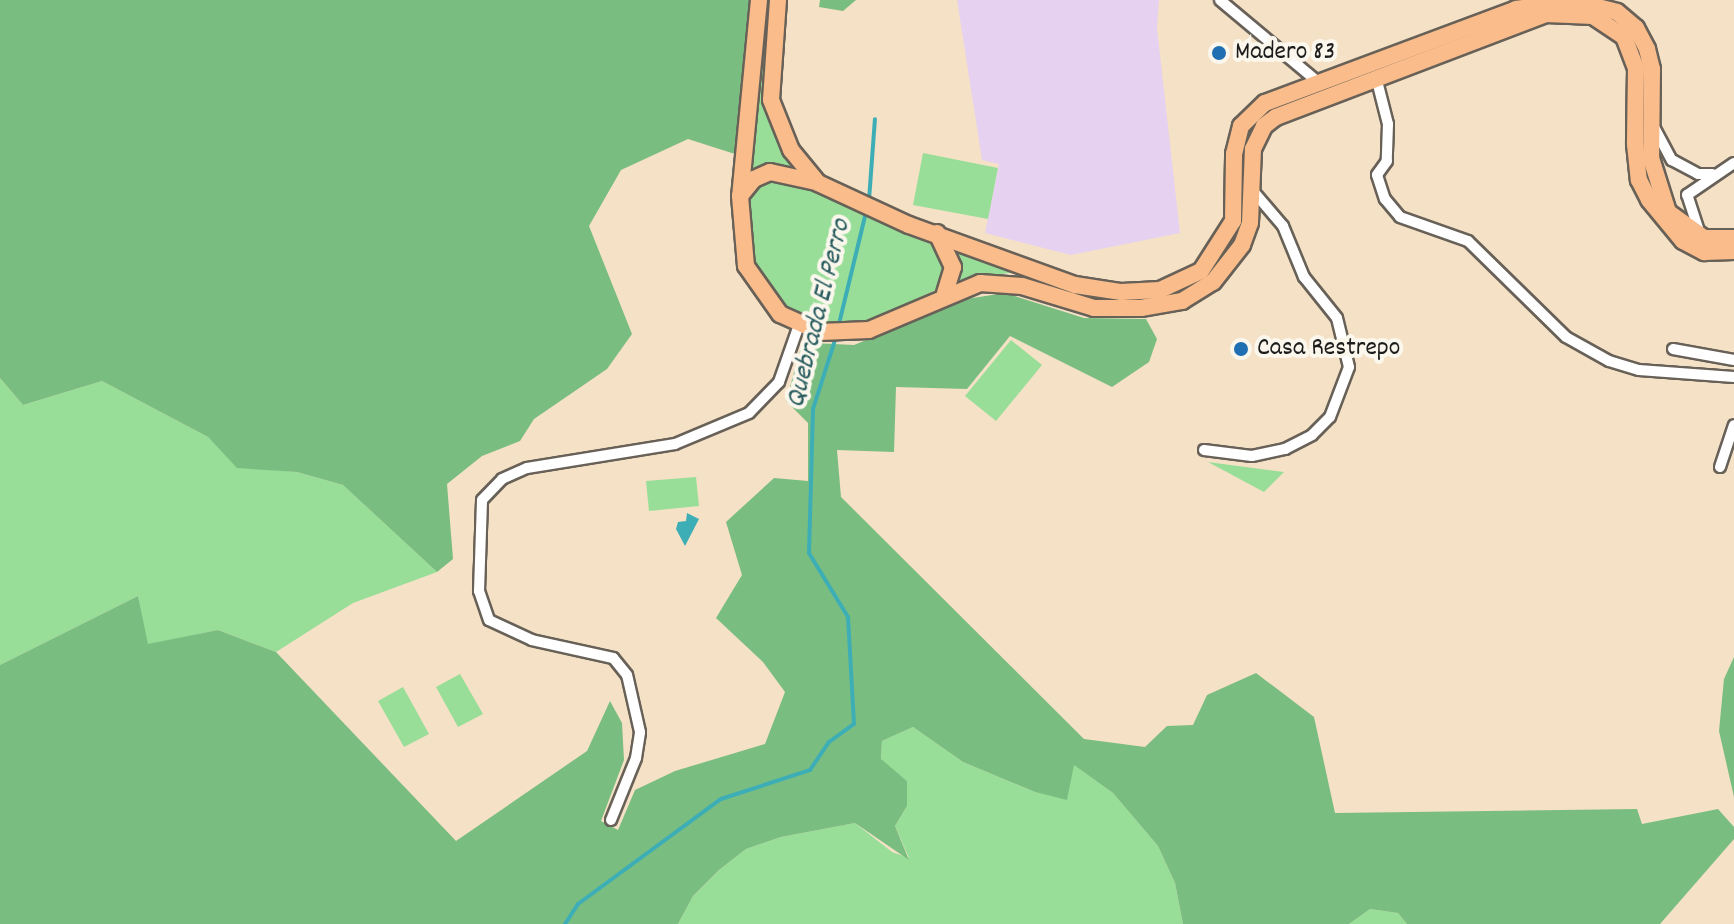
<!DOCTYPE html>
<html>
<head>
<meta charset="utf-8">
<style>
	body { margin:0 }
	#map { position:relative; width:1734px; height:924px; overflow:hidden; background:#f5e1c6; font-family:Dekko,sans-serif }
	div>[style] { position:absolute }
	.built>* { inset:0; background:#e6d2f0 }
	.green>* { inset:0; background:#98de98 }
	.forest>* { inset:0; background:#7abd80 }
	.water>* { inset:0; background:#3daeb6 }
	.stream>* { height:4px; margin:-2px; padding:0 2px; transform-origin:2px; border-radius:2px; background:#3daeb6 }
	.roads { filter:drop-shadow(2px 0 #686158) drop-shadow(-2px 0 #686158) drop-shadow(0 2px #686158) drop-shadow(0 -2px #686158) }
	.street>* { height:10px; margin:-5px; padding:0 5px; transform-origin:5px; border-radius:5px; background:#fff }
	.primary>* { height:16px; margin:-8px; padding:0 8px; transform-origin:8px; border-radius:8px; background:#f9bc8a }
	.dots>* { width:22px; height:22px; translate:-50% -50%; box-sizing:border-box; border:4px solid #fbf7ec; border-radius:50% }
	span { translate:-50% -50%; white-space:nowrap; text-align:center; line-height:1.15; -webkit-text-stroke:8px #fbf7ec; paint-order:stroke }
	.poi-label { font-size:26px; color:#1c1c1c }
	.left { translate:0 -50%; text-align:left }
	.water-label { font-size:28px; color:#2b5e61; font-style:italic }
</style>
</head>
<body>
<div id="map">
	<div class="built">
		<i style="clip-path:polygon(957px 0,1159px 0,1157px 28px,1180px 233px,1071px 255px,985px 233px,999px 164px,982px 160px)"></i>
	</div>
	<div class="green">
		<i style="clip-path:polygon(770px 0,764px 100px,773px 129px,796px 169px,775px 167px,749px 175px,754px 100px)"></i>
		<i style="clip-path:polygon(923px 153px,998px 168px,988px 219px,913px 205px)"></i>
		<i style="clip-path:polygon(771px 179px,789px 181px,939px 246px,948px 268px,940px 288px,860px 325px,813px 321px,789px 310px,768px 292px,754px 268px,746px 221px,749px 192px)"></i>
		<i style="clip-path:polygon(953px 245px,1019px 271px,956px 282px)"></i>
		<i style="clip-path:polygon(1011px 340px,1042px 365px,996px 421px,965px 396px)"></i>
		<i style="clip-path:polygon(0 378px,23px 405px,102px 381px,208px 437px,237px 467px,297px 472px,343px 485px,437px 572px,353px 603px,276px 652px,218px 630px,147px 645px,138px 596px,0 665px)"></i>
		<i style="clip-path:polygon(1208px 462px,1284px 472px,1264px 492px)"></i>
		<i style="clip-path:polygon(696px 477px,699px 506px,649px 511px,646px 481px)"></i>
		<i style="clip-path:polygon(460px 674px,483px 714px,458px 727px,436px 687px)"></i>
		<i style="clip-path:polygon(403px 687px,429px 734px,404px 747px,378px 701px)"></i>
		<i style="clip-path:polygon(913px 727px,963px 762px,1035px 792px,1067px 799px,1073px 764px,1113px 793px,1158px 846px,1175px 883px,1183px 924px,678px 924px,693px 896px,719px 870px,746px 849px,781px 837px,855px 823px,892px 852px,909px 858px,895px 826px,907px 806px,907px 781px,881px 760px,882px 741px)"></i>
		<i style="clip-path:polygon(1370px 909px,1398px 913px,1407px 924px,1349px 924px)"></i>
	</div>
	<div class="forest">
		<i style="clip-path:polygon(0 0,759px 0,738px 155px,688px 139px,621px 170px,589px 226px,632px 334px,607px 369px,534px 419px,520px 441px,482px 456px,447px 484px,453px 559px,437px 572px,343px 485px,297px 472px,237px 468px,208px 437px,102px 381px,23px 405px,0 378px)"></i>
		<i style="clip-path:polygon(820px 0,856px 0,843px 11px,819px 7px)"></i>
		<i style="clip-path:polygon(1005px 293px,1084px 318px,1146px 319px,1157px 339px,1149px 362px,1112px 387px,1010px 336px,967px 389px,896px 387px,894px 452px,837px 450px,841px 497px,1084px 739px,1145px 747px,1167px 726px,1193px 725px,1207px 695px,1256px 673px,1314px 717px,1335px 813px,1637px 809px,1642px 824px,1718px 809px,1734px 827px,1734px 839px,1660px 924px,1407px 924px,1398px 913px,1370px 909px,1349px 924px,1183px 924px,1175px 883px,1158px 846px,1113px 793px,1074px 765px,1067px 800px,1035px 792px,963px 762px,913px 727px,882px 741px,881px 759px,907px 781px,907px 806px,895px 826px,909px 860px,855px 823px,781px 837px,746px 849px,719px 870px,693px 896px,678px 924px,0 924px,0 665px,138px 596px,148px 644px,218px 630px,276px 652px,456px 841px,587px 751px,610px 701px,622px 723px,624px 760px,601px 821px,618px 830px,635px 790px,675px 771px,765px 744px,785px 692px,763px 662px,716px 618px,742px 575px,726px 522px,774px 478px,808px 481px,808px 423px,786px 401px,800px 351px,813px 343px,854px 345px,966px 299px)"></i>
		<i style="clip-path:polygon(1734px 657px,1734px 797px,1719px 731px,1724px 679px)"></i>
	</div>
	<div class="water">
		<i style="clip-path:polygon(687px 513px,699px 519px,685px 546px,676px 529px,678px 522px,686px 521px)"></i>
	</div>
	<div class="stream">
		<i style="left:869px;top:200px;width:81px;rotate:-85.8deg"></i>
		<i style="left:838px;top:328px;width:119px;rotate:-76.4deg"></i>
		<i style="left:565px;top:924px;width:24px;rotate:-57deg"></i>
		<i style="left:578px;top:904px;width:177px;rotate:-36.3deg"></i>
		<i style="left:721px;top:799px;width:94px;rotate:-18deg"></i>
		<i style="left:810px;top:770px;width:34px;rotate:-56deg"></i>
		<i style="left:829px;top:742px;width:31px;rotate:-36deg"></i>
		<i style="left:854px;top:724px;width:107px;rotate:-93.2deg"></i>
		<i style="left:848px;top:617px;width:75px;rotate:-121.4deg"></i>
		<i style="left:809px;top:553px;width:144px;rotate:-88.4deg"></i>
		<i style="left:813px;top:409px;width:76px;rotate:-72.3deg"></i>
	</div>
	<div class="roads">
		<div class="street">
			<i style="left:1220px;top:0;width:128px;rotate:39.9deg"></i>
			<i style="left:1376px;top:77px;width:49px;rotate:75.7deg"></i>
			<i style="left:1388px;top:124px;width:37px;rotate:92deg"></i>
			<i style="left:1387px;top:161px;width:17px;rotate:126deg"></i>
			<i style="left:1377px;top:175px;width:25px;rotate:72deg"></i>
			<i style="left:1385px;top:199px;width:23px;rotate:50deg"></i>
			<i style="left:1400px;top:217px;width:72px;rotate:19.4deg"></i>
			<i style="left:1468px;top:241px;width:137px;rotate:44.4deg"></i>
			<i style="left:1566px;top:337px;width:49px;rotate:29.2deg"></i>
			<i style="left:1609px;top:361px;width:31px;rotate:17deg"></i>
			<i style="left:1639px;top:370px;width:95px;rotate:4.2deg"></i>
			<i style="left:1653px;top:125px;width:40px;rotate:62deg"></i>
			<i style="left:1672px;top:160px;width:30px;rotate:28deg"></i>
			<i style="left:1698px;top:174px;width:14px"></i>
			<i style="left:1698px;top:228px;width:35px;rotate:-108deg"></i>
			<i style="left:1687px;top:195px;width:57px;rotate:-34.2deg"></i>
			<i style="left:1673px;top:349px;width:62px;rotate:10.2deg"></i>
			<i style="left:1204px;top:450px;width:48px;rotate:7.1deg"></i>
			<i style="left:1252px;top:456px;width:34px;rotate:-12deg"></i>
			<i style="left:1285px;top:449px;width:30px;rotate:-27deg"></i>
			<i style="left:1312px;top:435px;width:25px;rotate:-45deg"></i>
			<i style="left:1330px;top:417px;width:53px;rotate:-69.2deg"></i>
			<i style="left:1349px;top:367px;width:50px;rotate:-103.8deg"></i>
			<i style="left:1337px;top:318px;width:53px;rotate:-128.8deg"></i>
			<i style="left:1304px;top:277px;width:55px;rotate:-112.4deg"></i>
			<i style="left:1283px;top:226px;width:46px;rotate:-130.6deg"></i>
			<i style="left:1720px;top:467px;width:44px;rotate:-71.6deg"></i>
			<i style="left:611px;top:820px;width:67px;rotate:-68deg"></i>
			<i style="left:636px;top:758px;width:26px;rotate:-81deg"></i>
			<i style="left:640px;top:732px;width:58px;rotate:-102.8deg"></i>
			<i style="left:627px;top:675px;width:22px;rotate:-129deg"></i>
			<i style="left:613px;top:658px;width:83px;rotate:-167.5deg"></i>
			<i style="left:532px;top:640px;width:47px;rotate:-155.1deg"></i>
			<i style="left:489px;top:620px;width:31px;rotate:-109deg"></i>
			<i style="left:479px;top:591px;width:91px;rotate:-88.1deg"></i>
			<i style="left:482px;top:500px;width:29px;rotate:-46deg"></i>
			<i style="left:502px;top:479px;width:27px;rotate:-24deg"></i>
			<i style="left:527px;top:468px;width:150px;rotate:-9.2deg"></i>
			<i style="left:675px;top:444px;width:80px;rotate:-22.7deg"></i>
			<i style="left:749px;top:413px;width:43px;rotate:-45.9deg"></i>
			<i style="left:779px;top:382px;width:60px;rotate:-70.7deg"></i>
		</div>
		<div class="primary">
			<i style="left:759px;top:0;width:197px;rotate:95.5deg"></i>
			<i style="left:740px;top:196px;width:70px;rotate:85.1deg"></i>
			<i style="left:746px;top:266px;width:59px;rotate:54.7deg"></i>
			<i style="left:780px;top:314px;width:44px;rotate:24.2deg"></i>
			<i style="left:820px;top:332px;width:49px;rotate:-2.3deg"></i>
			<i style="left:869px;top:330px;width:121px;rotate:-22.9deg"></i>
			<i style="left:980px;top:283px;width:42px;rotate:4.1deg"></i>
			<i style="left:1022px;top:286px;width:75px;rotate:17deg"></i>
			<i style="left:1094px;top:308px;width:47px"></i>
			<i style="left:1141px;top:308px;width:42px;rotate:-9.7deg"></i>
			<i style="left:1182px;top:301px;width:36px;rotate:-32deg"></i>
			<i style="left:1213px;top:282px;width:47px;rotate:-51.9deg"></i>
			<i style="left:1242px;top:245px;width:23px;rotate:-70deg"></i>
			<i style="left:1250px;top:223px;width:74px;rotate:-87.7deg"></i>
			<i style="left:1253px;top:149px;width:25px;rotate:-64deg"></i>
			<i style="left:1264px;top:126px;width:15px;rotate:-37deg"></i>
			<i style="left:1276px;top:117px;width:289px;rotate:-20.9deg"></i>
			<i style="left:1546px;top:14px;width:47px;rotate:2.4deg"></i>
			<i style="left:1593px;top:16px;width:37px;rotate:34deg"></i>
			<i style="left:1624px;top:37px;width:33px;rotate:69deg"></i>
			<i style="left:1636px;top:68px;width:76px;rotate:90.8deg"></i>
			<i style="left:1635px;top:144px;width:36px;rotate:84deg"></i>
			<i style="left:1639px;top:180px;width:22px;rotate:63deg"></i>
			<i style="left:1649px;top:200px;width:53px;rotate:50.3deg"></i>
			<i style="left:1683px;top:241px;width:24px;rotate:28deg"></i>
			<i style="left:1704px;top:252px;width:30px;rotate:-2deg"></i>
			<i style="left:778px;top:0;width:100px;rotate:94deg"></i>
			<i style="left:771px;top:100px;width:54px;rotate:68.2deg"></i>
			<i style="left:791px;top:150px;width:43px;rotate:50.7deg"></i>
			<i style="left:818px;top:183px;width:100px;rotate:24.8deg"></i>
			<i style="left:909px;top:225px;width:177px;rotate:19.9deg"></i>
			<i style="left:1075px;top:285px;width:47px;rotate:8.7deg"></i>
			<i style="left:1121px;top:292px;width:39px;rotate:-3deg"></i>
			<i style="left:1160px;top:290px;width:45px;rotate:-24.9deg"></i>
			<i style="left:1201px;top:271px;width:59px;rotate:-57.4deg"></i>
			<i style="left:1233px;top:221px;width:67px;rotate:-89.1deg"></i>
			<i style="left:1234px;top:154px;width:29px;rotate:-76deg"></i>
			<i style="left:1241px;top:126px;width:33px;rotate:-44deg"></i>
			<i style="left:1265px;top:103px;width:268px;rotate:-20.5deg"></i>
			<i style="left:1516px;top:9px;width:59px;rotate:-7.9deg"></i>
			<i style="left:1574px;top:1px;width:44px;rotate:14.3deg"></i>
			<i style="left:1617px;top:12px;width:25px;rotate:40deg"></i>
			<i style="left:1636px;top:28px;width:24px;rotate:62deg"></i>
			<i style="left:1647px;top:49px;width:21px;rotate:76deg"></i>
			<i style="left:1652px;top:69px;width:89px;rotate:90.6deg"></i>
			<i style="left:1651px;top:158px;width:57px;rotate:72.5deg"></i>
			<i style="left:1668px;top:212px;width:44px;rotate:35.8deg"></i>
			<i style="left:1704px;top:238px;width:30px"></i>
			<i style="left:740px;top:196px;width:22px;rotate:-51deg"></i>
			<i style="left:754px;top:179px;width:17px;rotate:-24deg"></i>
			<i style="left:770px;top:172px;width:47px;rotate:12.3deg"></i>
			<i style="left:937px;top:233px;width:38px;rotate:65deg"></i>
			<i style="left:953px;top:267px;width:28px;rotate:107deg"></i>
		</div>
	</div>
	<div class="dots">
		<i style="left:1219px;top:53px;background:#1f6fb2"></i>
		<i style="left:1241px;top:349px;background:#1f6fb2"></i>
	</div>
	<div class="poi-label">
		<span class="left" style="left:1235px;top:53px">Madero 83</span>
		<span class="left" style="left:1257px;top:349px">Casa Restrepo</span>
	</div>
	<div class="water-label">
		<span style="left:820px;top:314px;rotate:-76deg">Quebrada El Perro</span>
	</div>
</div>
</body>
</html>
